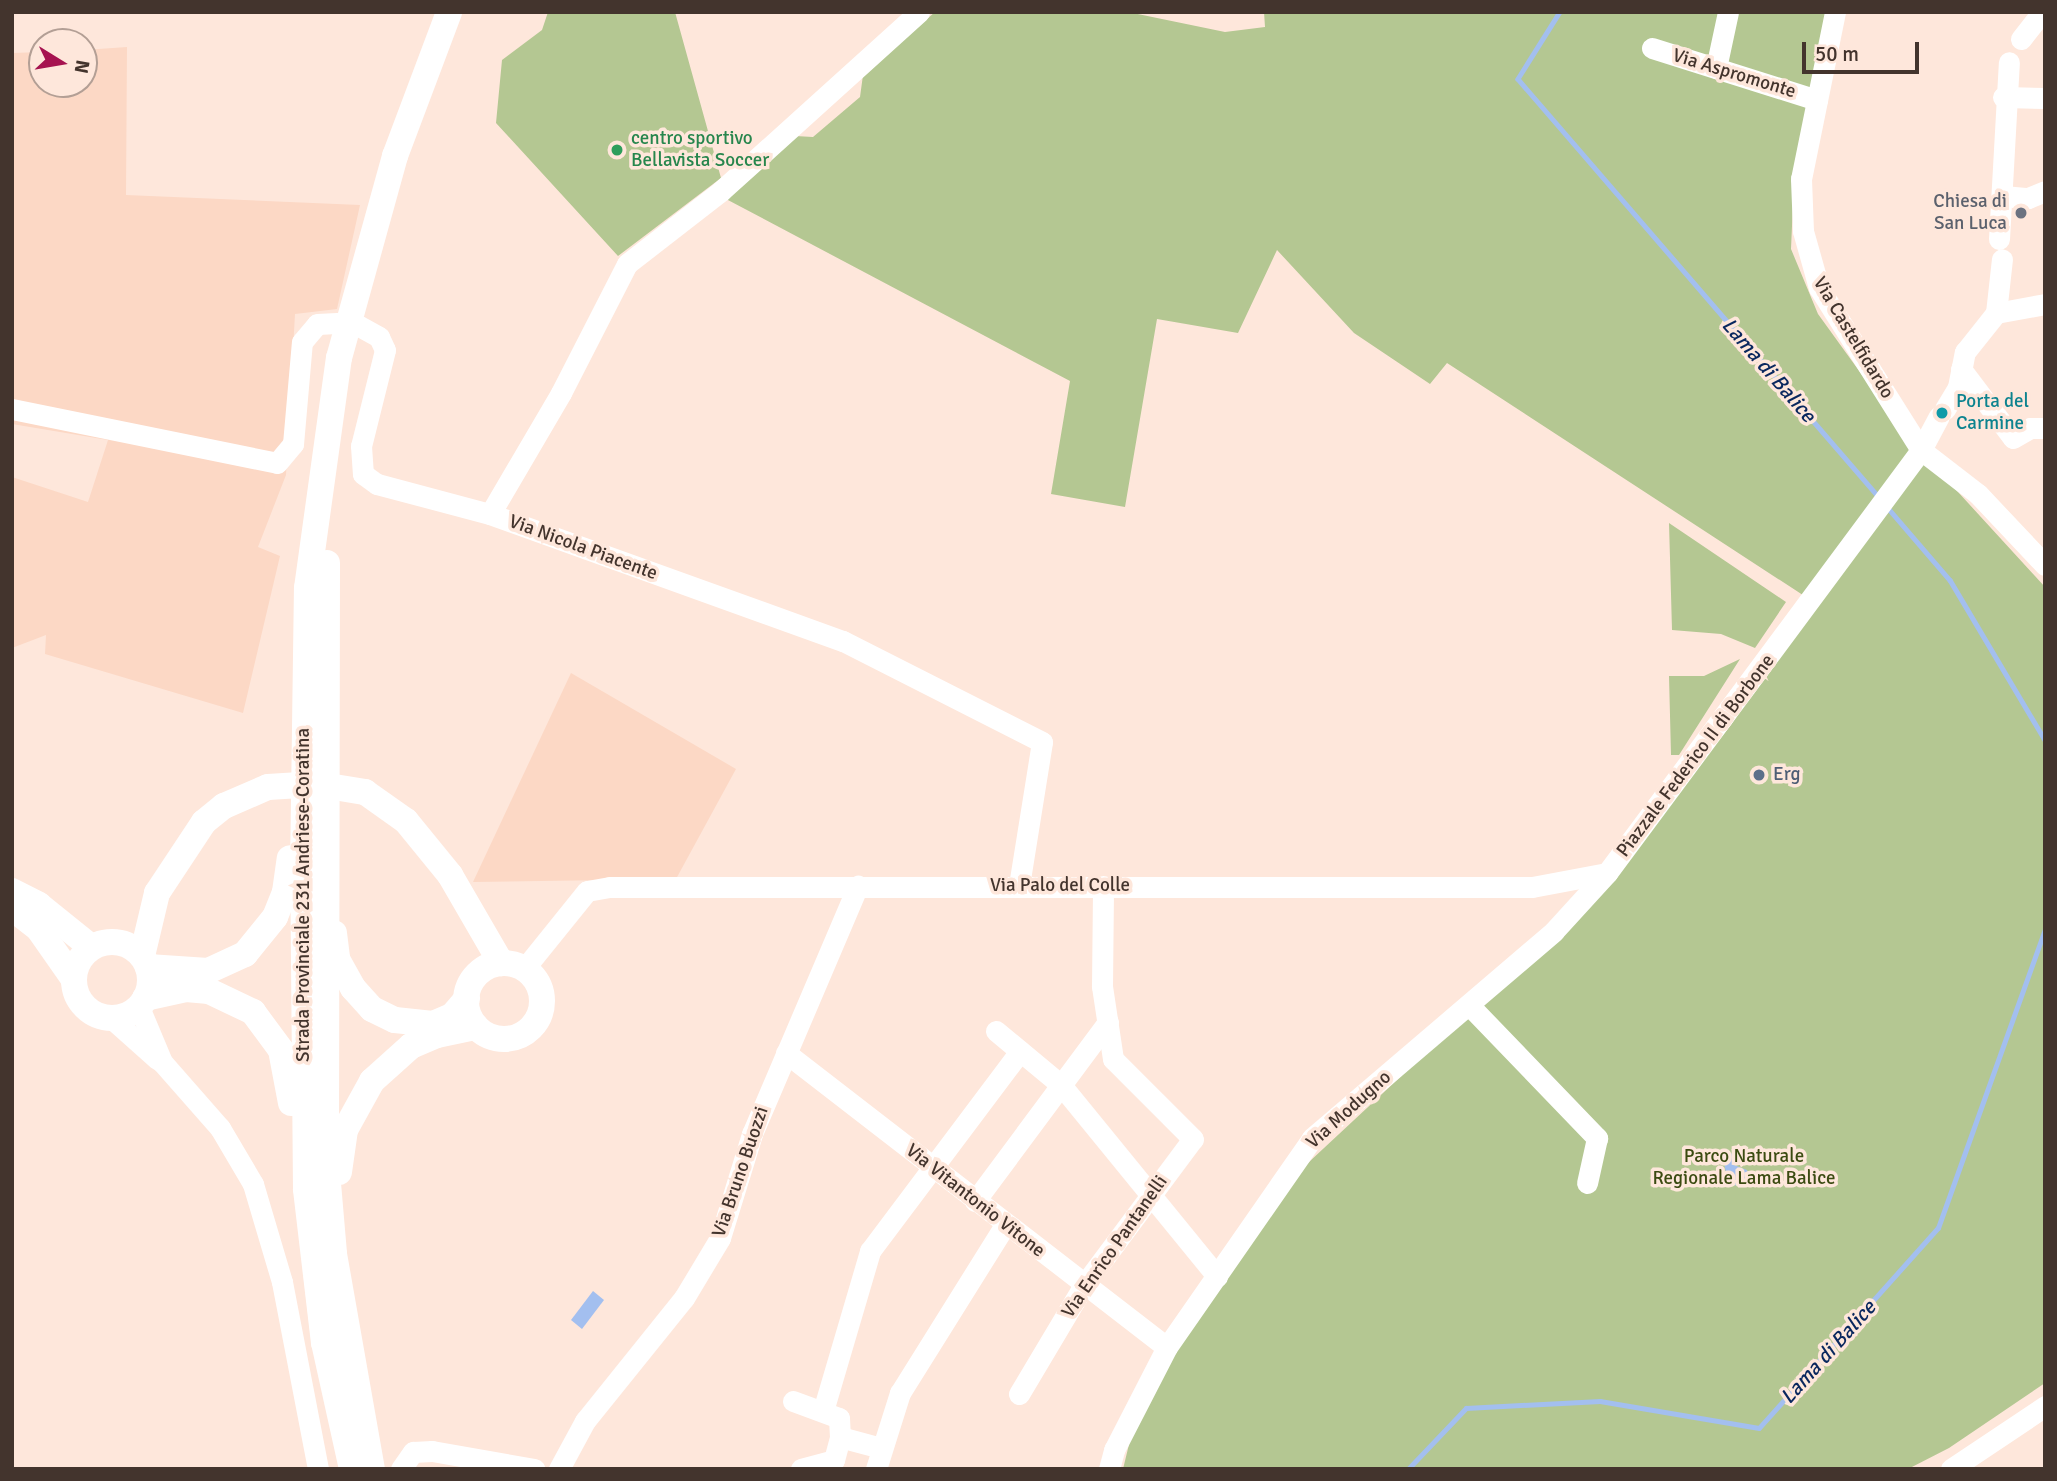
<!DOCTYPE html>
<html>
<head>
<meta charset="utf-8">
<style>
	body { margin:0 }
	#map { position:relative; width:2057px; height:1481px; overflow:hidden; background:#fee7db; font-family:Signika,sans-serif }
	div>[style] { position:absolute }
	.built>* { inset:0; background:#fcd8c5 }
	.green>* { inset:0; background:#b4c792 }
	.water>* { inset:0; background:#a3bfef }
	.stream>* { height:4.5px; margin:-2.25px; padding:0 2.25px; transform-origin:2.25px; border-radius:2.25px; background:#a3bfef }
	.minor>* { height:21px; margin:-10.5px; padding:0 10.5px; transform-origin:10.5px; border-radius:10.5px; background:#fff }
	.major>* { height:26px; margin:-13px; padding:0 13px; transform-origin:13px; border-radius:13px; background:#fff }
	.major>.ring { margin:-13px; padding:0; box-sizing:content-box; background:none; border:26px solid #fff; border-radius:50% }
	.dots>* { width:19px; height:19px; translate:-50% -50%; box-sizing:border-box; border:4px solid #fee7db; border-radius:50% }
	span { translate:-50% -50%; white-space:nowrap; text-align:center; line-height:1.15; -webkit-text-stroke:7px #fee7db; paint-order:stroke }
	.street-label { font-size:19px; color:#43342d }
	.leisure-label { font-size:19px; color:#27864d }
	.left { translate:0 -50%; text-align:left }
	.worship-label { font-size:19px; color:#5b616d }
	.right { translate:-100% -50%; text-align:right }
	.culture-label { font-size:19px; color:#0d838f }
	.service-label { font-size:19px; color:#4e5e75 }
	.park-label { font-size:19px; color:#3b4b11 }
	.water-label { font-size:21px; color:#09275e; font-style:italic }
	.frame { position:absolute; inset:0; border:14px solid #43342d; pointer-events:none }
	.north { position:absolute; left:28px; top:28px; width:70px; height:70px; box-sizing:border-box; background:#fee7db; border:2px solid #b39f95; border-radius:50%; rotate:101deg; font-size:19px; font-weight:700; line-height:28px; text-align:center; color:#43342d }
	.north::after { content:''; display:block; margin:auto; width:24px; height:32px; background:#a61350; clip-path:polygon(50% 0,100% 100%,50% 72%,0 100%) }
	.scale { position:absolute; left:1802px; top:42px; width:117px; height:32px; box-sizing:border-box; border:4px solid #43342d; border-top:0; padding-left:9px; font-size:21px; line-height:24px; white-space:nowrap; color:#43342d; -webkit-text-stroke:5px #fee7db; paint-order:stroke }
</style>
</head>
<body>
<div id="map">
	<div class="built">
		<i style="clip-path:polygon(127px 47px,126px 195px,360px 205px,337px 309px,295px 314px,286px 475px,258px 547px,280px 556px,243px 713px,45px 654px,46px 635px,12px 648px,12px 477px,88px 502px,108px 440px,12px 424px,12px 53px,42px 52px,42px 84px,84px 84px,84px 50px)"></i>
		<i style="clip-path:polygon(571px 673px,736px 769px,676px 879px,473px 882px)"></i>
	</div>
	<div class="green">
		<i style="clip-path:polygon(548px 12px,675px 12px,721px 178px,618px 256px,496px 123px,502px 60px,542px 30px)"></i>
		<i style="clip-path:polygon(935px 12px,1128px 12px,1225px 32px,1265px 27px,1264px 12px,1836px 12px,1794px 180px,1791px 249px,1818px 314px,1904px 433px,2045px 587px,2045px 1383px,1949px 1448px,1908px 1469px,1123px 1469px,1142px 1391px,1280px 1189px,1587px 903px,1731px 725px,1812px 601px,1447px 363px,1430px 384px,1354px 333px,1277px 250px,1238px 333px,1157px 319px,1125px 507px,1051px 494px,1070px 381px,726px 199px,795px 136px,813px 137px,860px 97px,863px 75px)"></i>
		<i style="clip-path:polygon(1669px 523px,1786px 602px,1755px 648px,1721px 634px,1672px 630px)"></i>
		<i style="clip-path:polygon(1740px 659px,1679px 755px,1671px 755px,1669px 676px,1704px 676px)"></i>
	</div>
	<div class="water">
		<i style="clip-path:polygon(1733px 1153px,1734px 1165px,1747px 1170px,1750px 1177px,1746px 1187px,1733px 1185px,1726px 1173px,1723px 1157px)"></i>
		<i style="clip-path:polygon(593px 1291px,604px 1300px,582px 1329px,571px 1320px)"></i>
	</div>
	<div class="stream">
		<i style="left:1560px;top:12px;width:79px;rotate:122.1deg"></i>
		<i style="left:1518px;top:79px;width:551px;rotate:49.2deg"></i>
		<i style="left:1888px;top:508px;width:95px;rotate:49.3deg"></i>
		<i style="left:1950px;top:580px;width:186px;rotate:59.3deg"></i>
		<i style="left:1408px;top:1469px;width:84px;rotate:-46.4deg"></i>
		<i style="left:1466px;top:1408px;width:134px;rotate:-3deg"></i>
		<i style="left:1600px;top:1401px;width:161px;rotate:9.6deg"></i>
		<i style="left:1759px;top:1428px;width:268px;rotate:-48.2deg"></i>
		<i style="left:1938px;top:1228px;width:318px;rotate:-70.3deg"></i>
	</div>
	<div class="minor">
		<i style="left:919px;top:12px;width:267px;rotate:137.9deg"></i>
		<i style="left:721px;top:191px;width:119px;rotate:142.2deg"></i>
		<i style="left:627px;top:264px;width:145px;rotate:117.1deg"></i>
		<i style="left:561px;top:393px;width:140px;rotate:120.4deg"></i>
		<i style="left:490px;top:514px;width:375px;rotate:19.8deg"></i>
		<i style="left:843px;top:641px;width:223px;rotate:26.9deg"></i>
		<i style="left:1042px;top:742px;width:145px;rotate:99.1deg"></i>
		<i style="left:1835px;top:12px;width:170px;rotate:101.5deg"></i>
		<i style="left:1801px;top:179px;width:52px;rotate:87.8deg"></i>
		<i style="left:1803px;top:231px;width:59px;rotate:74.3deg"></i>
		<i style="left:1819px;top:288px;width:191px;rotate:57.8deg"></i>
		<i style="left:1921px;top:450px;width:72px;rotate:37.7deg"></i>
		<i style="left:1978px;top:494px;width:98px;rotate:46.7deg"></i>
		<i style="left:2021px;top:39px;width:34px;rotate:-52deg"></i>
		<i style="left:1652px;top:48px;width:173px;rotate:17.5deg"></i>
		<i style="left:1716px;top:68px;width:57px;rotate:-77.9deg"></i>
		<i style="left:2003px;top:97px;width:42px;rotate:1.4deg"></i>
		<i style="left:2003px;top:196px;width:25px;rotate:5deg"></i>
		<i style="left:2028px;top:198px;width:18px;rotate:-22deg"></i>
		<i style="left:1999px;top:239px;width:177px;rotate:-86.8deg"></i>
		<i style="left:1996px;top:313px;width:50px;rotate:-10.4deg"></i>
		<i style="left:1961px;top:369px;width:86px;rotate:53deg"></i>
		<i style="left:2013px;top:438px;width:20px;rotate:-30deg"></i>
		<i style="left:2030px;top:428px;width:15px"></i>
		<i style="left:12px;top:409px;width:270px;rotate:11.5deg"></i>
		<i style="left:277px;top:463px;width:25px;rotate:-50deg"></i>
		<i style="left:293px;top:444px;width:102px;rotate:-85deg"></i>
		<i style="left:302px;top:342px;width:23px;rotate:-50deg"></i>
		<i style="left:317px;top:324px;width:35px;rotate:-3deg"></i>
		<i style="left:352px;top:322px;width:31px;rotate:29deg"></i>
		<i style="left:379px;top:337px;width:14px;rotate:65deg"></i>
		<i style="left:385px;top:350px;width:99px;rotate:104deg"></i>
		<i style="left:361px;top:446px;width:28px;rotate:86deg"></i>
		<i style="left:363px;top:474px;width:17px;rotate:36deg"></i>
		<i style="left:377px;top:484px;width:117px;rotate:14.9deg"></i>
		<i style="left:1945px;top:409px;width:26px;rotate:-59deg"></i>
		<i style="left:1958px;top:387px;width:36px;rotate:-79deg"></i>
		<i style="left:1965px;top:352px;width:50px;rotate:-51.5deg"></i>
		<i style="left:1996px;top:313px;width:54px;rotate:-83.7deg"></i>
		<i style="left:524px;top:969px;width:100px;rotate:-51.1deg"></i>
		<i style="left:587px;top:891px;width:23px;rotate:-10deg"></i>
		<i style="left:610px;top:887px;width:922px"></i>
		<i style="left:1532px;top:887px;width:76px;rotate:-10.6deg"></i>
		<i style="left:1469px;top:1005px;width:185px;rotate:46.1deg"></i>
		<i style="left:1597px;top:1138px;width:46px;rotate:102.5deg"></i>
		<i style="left:139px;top:1007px;width:60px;rotate:67.3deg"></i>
		<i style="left:162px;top:1062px;width:88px;rotate:48.7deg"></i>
		<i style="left:220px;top:1128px;width:65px;rotate:59.5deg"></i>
		<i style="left:253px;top:1184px;width:102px;rotate:73.5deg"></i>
		<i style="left:282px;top:1282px;width:190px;rotate:79.1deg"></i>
		<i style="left:111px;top:1018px;width:62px;rotate:41.7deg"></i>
		<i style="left:996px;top:1031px;width:85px;rotate:39.7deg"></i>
		<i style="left:1061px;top:1085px;width:247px;rotate:50.8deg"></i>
		<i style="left:786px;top:1053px;width:481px;rotate:37.7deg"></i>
		<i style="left:975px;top:1201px;width:223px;rotate:-53.4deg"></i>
		<i style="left:1019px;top:1394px;width:127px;rotate:-59.2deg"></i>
		<i style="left:1084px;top:1285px;width:182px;rotate:-53.3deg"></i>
		<i style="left:1193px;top:1139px;width:113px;rotate:-135deg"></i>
		<i style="left:1113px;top:1059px;width:74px;rotate:-98.6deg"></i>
		<i style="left:1102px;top:986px;width:100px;rotate:-89.4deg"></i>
		<i style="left:793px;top:1401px;width:49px;rotate:20.3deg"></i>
		<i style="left:839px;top:1418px;width:19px;rotate:87deg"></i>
		<i style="left:840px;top:1437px;width:42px;rotate:15deg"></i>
		<i style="left:823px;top:1411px;width:167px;rotate:-73.6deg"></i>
		<i style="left:870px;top:1251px;width:250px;rotate:-53.1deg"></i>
		<i style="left:401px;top:1469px;width:21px;rotate:-55deg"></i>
		<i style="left:413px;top:1452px;width:19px;rotate:-3deg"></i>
		<i style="left:432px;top:1451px;width:104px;rotate:10deg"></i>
		<i style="left:559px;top:1469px;width:55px;rotate:-61.6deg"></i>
		<i style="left:585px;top:1421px;width:158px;rotate:-51.2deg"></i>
		<i style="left:684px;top:1298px;width:70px;rotate:-59deg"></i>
		<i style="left:720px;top:1238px;width:109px;rotate:-72.9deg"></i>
		<i style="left:752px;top:1134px;width:270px;rotate:-66.9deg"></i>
		<i style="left:801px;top:1469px;width:34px;rotate:-15deg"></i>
		<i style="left:834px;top:1460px;width:24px;rotate:-75deg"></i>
		<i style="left:876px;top:1469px;width:80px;rotate:-72.5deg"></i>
		<i style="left:900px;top:1393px;width:198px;rotate:-58deg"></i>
		<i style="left:1109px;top:1469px;width:20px;rotate:-75deg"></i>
		<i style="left:1114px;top:1450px;width:116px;rotate:-62.8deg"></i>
		<i style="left:1167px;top:1347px;width:254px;rotate:-55.2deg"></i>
		<i style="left:1312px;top:1138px;width:318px;rotate:-40.5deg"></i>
		<i style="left:1554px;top:931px;width:79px;rotate:-47.6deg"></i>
		<i style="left:1607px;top:873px;width:527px;rotate:-53.41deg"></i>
		<i style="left:1921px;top:450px;width:38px;rotate:-62deg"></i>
		<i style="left:1951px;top:1469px;width:113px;rotate:-33.8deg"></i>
	</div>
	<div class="major">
		<i style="left:327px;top:563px;width:597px;rotate:90.1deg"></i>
		<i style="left:326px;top:1160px;width:94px;rotate:85.1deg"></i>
		<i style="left:334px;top:1254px;width:218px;rotate:80deg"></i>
		<i style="left:12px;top:891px;width:30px;rotate:27deg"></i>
		<i style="left:39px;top:905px;width:67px;rotate:38.9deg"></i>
		<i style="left:12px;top:908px;width:33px;rotate:38deg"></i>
		<i style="left:38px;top:928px;width:61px;rotate:55deg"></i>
		<i style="left:334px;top:933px;width:26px;rotate:83deg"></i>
		<i style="left:337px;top:959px;width:33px;rotate:61deg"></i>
		<i style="left:353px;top:988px;width:28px;rotate:48deg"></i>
		<i style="left:372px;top:1009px;width:25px;rotate:26deg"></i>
		<i style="left:395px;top:1020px;width:38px;rotate:6deg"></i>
		<i style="left:433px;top:1024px;width:21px;rotate:-23deg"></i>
		<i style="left:452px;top:1016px;width:23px;rotate:-49deg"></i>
		<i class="ring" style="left:74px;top:942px;width:50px;height:50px"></i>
		<i style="left:142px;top:956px;width:65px;rotate:-76.6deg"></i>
		<i style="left:157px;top:893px;width:85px;rotate:-56.5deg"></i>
		<i style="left:204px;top:822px;width:26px;rotate:-39deg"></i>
		<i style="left:224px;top:806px;width:48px;rotate:-23.4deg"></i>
		<i style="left:268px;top:787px;width:48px;rotate:-3.6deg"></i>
		<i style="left:316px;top:784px;width:50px;rotate:9.3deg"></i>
		<i style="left:365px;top:792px;width:50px;rotate:35.3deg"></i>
		<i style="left:406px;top:821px;width:70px;rotate:50.8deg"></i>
		<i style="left:450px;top:875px;width:102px;rotate:59.9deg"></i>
		<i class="ring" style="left:466px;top:963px;width:50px;height:50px"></i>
		<i style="left:148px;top:967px;width:60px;rotate:3.8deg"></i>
		<i style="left:208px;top:971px;width:41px;rotate:-24.7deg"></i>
		<i style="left:245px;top:954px;width:48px;rotate:-51deg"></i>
		<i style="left:275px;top:917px;width:27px;rotate:-68deg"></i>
		<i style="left:285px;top:892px;width:34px;rotate:-82deg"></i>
		<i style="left:145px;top:998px;width:42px;rotate:-12.4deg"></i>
		<i style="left:186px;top:989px;width:23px;rotate:5deg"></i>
		<i style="left:209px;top:991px;width:49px;rotate:25.5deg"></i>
		<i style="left:253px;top:1012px;width:47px;rotate:53.6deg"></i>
		<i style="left:281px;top:1050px;width:54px;rotate:79.3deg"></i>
		<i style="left:339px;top:1172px;width:42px;rotate:-81.9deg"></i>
		<i style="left:345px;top:1130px;width:56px;rotate:-61.1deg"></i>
		<i style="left:372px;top:1081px;width:52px;rotate:-41.9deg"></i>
		<i style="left:411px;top:1046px;width:28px;rotate:-23deg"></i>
		<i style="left:437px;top:1035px;width:40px;rotate:-12deg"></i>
		<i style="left:352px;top:1469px;width:129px;rotate:-102.5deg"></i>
		<i style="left:324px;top:1343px;width:155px;rotate:-96.7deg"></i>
		<i style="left:306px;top:1189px;width:318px;rotate:-90.5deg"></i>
		<i style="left:303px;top:871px;width:283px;rotate:-89.2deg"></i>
		<i style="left:307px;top:588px;width:232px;rotate:-82.1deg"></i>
		<i style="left:339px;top:358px;width:210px;rotate:-74.5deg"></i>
		<i style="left:395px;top:156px;width:154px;rotate:-69.4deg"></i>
	</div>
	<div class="dots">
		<i style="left:617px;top:150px;background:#2e9e5b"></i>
		<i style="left:2021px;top:213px;background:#6b7280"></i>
		<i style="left:1942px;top:413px;background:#0f9aa8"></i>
		<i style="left:1759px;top:775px;background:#5c6f8a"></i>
	</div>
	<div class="street-label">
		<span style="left:1734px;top:74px;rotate:17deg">Via Aspromonte</span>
		<span style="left:1853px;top:338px;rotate:59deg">Via Castelfidardo</span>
		<span style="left:583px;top:548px;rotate:20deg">Via Nicola Piacente</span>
		<span style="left:1696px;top:756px;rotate:-53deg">Piazzale Federico II di Borbone</span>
		<span style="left:1060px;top:886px">Via Palo del Colle</span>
		<span style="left:304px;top:895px;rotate:-90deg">Strada Provinciale 231 Andriese-Coratina</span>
		<span style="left:1349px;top:1110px;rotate:-42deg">Via Modugno</span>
		<span style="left:741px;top:1172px;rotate:-71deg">Via Bruno Buozzi</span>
		<span style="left:975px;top:1201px;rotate:38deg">Via Vitantonio Vitone</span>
		<span style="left:1115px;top:1247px;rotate:-55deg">Via Enrico Pantanelli</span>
	</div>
	<div class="leisure-label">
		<span class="left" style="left:631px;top:150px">centro sportivo<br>Bellavista Soccer</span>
	</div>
	<div class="worship-label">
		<span class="right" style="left:2007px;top:213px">Chiesa di<br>San Luca</span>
	</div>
	<div class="culture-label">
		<span class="left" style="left:1956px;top:413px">Porta del<br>Carmine</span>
	</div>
	<div class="service-label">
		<span class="left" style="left:1773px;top:775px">Erg</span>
	</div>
	<div class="park-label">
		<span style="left:1744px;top:1168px">Parco Naturale<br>Regionale Lama Balice</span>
	</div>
	<div class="water-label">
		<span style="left:1769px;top:370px;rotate:49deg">Lama di Balice</span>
		<span style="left:1828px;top:1352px;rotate:-48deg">Lama di Balice</span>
	</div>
	<div class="frame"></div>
	<div class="north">N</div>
	<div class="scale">50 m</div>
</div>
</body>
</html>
